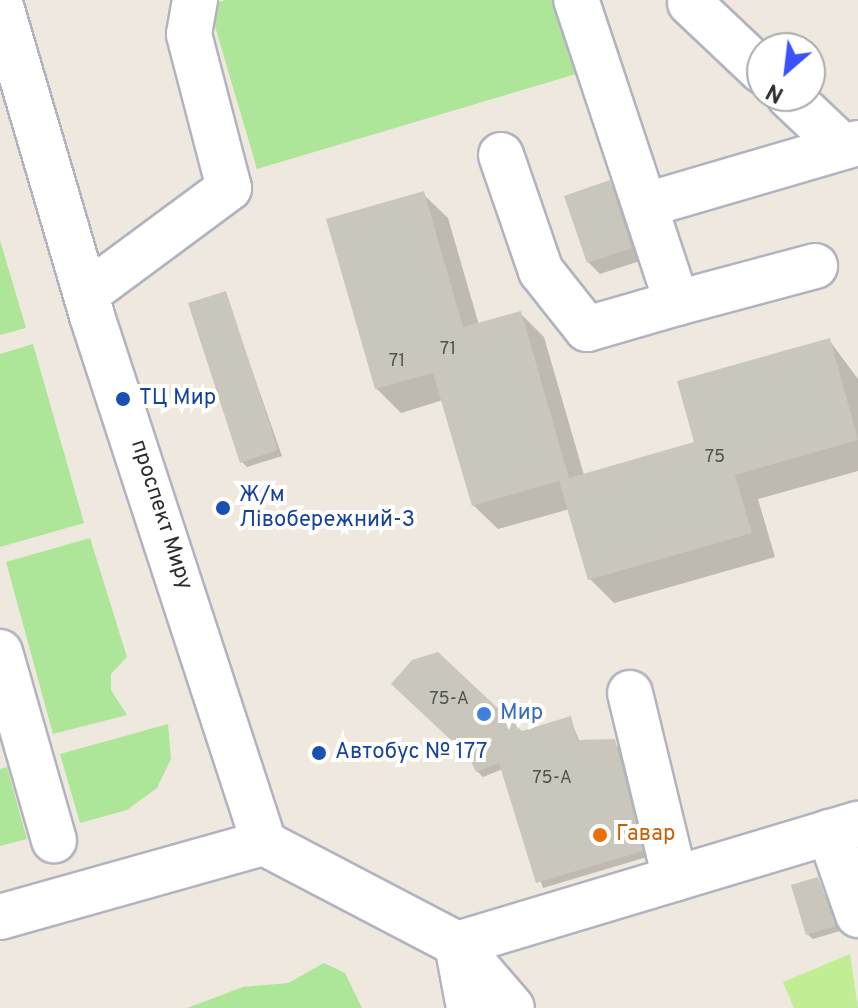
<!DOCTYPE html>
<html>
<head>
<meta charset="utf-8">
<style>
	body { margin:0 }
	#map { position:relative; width:858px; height:1008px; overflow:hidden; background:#eee8de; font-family:Overpass,sans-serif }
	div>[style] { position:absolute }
	.green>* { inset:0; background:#aee699 }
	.pitch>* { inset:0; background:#c1ed95 }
	.shadow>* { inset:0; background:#0003 }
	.building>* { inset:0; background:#c9c6bc }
	.roads { filter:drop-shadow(2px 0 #b2b3c0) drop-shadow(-2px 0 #b2b3c0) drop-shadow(0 2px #b2b3c0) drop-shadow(0 -2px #b2b3c0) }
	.minor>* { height:44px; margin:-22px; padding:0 22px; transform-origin:22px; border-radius:22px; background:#fff }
	.dots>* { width:22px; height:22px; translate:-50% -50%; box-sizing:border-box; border:4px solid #fff; border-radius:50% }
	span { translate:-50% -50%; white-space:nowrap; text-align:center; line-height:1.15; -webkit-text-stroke:8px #fff; paint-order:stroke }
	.number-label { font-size:18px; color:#535250 }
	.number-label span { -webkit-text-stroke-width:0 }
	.transit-label { font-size:22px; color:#164399 }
	.left { translate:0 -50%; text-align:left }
	.street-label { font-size:22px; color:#2c2c2c }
	.shop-label { font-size:22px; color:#366cbe }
	.food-label { font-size:22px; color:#c56008 }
	.north { position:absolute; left:746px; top:32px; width:80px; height:80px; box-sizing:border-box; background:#fff; border:2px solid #ababab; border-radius:50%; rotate:208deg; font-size:22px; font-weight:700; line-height:32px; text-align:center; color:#2c2c2c }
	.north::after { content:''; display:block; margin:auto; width:28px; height:36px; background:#3a51ff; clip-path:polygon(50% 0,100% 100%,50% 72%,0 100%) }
</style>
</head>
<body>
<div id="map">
	<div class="green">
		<i style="clip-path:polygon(225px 0,552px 0,576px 74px,257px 169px,209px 6px)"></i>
		<i style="clip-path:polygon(0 240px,26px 328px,0 335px)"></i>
		<i style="clip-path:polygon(33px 344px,84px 523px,0 547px,0 354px)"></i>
		<i style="clip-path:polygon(90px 538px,127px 657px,111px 674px,111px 690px,127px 715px,53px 734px,6px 562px)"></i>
		<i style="clip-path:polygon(168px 724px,171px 759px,157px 788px,127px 810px,80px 823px,60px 754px)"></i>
		<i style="clip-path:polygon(7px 767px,27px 839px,0 846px,0 769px)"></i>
		<i style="clip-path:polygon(324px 963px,345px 973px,362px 1008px,187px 1008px,243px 987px,288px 983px)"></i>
	</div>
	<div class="pitch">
		<i style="clip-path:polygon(850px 954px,858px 1008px,794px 1008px,783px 982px)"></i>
	</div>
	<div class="shadow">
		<i style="clip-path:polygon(609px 183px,621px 194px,643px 260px,600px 274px,588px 262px)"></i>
		<i style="clip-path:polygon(423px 194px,448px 218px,479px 325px,520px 313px,544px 337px,584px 475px,697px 443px,829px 340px,858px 379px,858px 471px,758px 499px,775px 557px,614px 603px,590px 579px,570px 509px,498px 529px,473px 505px,443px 400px,401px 413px,376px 388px)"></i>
		<i style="clip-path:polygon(225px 293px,282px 456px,247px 467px,242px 462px)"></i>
		<i style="clip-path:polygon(570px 719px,580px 742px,620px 747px,647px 857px,543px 888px,503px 769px,483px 777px,477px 771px,521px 733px)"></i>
		<i style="clip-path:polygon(818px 879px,840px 931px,813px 939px,807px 934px)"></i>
	</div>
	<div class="building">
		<i style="clip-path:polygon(610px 180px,632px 248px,587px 263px,564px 196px)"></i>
		<i style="clip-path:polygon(424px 191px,463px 327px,521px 311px,569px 478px,694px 442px,677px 381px,830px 338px,858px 440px,735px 475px,752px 533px,588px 580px,559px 481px,472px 506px,433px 373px,375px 389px,326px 219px)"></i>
		<i style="clip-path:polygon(226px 291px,278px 450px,240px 463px,188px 303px)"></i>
		<i style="clip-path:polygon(438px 652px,522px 731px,571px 716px,577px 740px,615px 739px,643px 851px,536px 883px,499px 763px,476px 772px,469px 757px,391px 684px,412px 660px)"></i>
		<i style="clip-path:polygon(818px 877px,836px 926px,806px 935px,791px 885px)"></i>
	</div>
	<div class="roads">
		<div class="minor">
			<i style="left:0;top:3px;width:326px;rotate:73.6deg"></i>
			<i style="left:92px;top:316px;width:554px;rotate:71.92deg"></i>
			<i style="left:690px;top:3px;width:99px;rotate:43.4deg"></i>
			<i style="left:789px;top:96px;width:74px;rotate:43.4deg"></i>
			<i style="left:501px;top:155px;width:123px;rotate:71deg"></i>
			<i style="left:541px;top:271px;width:74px;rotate:51.6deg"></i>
			<i style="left:587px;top:329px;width:94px;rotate:-16.1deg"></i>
			<i style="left:677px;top:303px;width:319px;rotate:-108.4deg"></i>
			<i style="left:646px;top:205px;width:221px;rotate:-16.3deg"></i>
			<i style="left:86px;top:294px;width:178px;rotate:-36.5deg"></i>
			<i style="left:229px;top:188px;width:159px;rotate:-104.6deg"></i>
			<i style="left:189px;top:34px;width:35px;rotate:-80deg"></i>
			<i style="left:677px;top:303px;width:143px;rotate:-15deg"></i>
			<i style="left:0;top:652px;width:196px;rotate:74deg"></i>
			<i style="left:630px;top:693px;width:191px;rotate:76.4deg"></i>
			<i style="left:829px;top:832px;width:88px;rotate:70.7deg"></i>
			<i style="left:0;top:917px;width:274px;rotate:-15.7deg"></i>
			<i style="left:264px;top:843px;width:218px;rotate:27.6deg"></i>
			<i style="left:457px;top:944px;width:84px;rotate:49.3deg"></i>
			<i style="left:469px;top:1008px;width:65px;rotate:-100.6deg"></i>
			<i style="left:457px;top:944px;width:419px;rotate:-16.7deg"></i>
		</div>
	</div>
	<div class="dots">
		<i style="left:123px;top:399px;background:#1a4fb4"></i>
		<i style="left:223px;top:508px;background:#1a4fb4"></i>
		<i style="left:484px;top:714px;background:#3f7fe0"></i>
		<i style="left:319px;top:753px;background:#1a4fb4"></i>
		<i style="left:600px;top:835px;background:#e8710a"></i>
	</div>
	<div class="number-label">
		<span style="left:448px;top:350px">71</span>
		<span style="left:397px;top:362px">71</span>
		<span style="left:715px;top:458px">75</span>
		<span style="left:449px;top:700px">75-А</span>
		<span style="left:552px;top:779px">75-А</span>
	</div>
	<div class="transit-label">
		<span class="left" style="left:139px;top:399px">ТЦ Мир</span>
		<span class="left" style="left:239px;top:508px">Ж/м<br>Лівобережний-3</span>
		<span class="left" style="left:335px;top:753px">Автобус № 177</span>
	</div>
	<div class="street-label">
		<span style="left:161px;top:515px;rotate:72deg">проспект Миру</span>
	</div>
	<div class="shop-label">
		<span class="left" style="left:500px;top:714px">Мир</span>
	</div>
	<div class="food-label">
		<span class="left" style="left:616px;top:835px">Гавар</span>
	</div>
	<div class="north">N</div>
</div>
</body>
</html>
